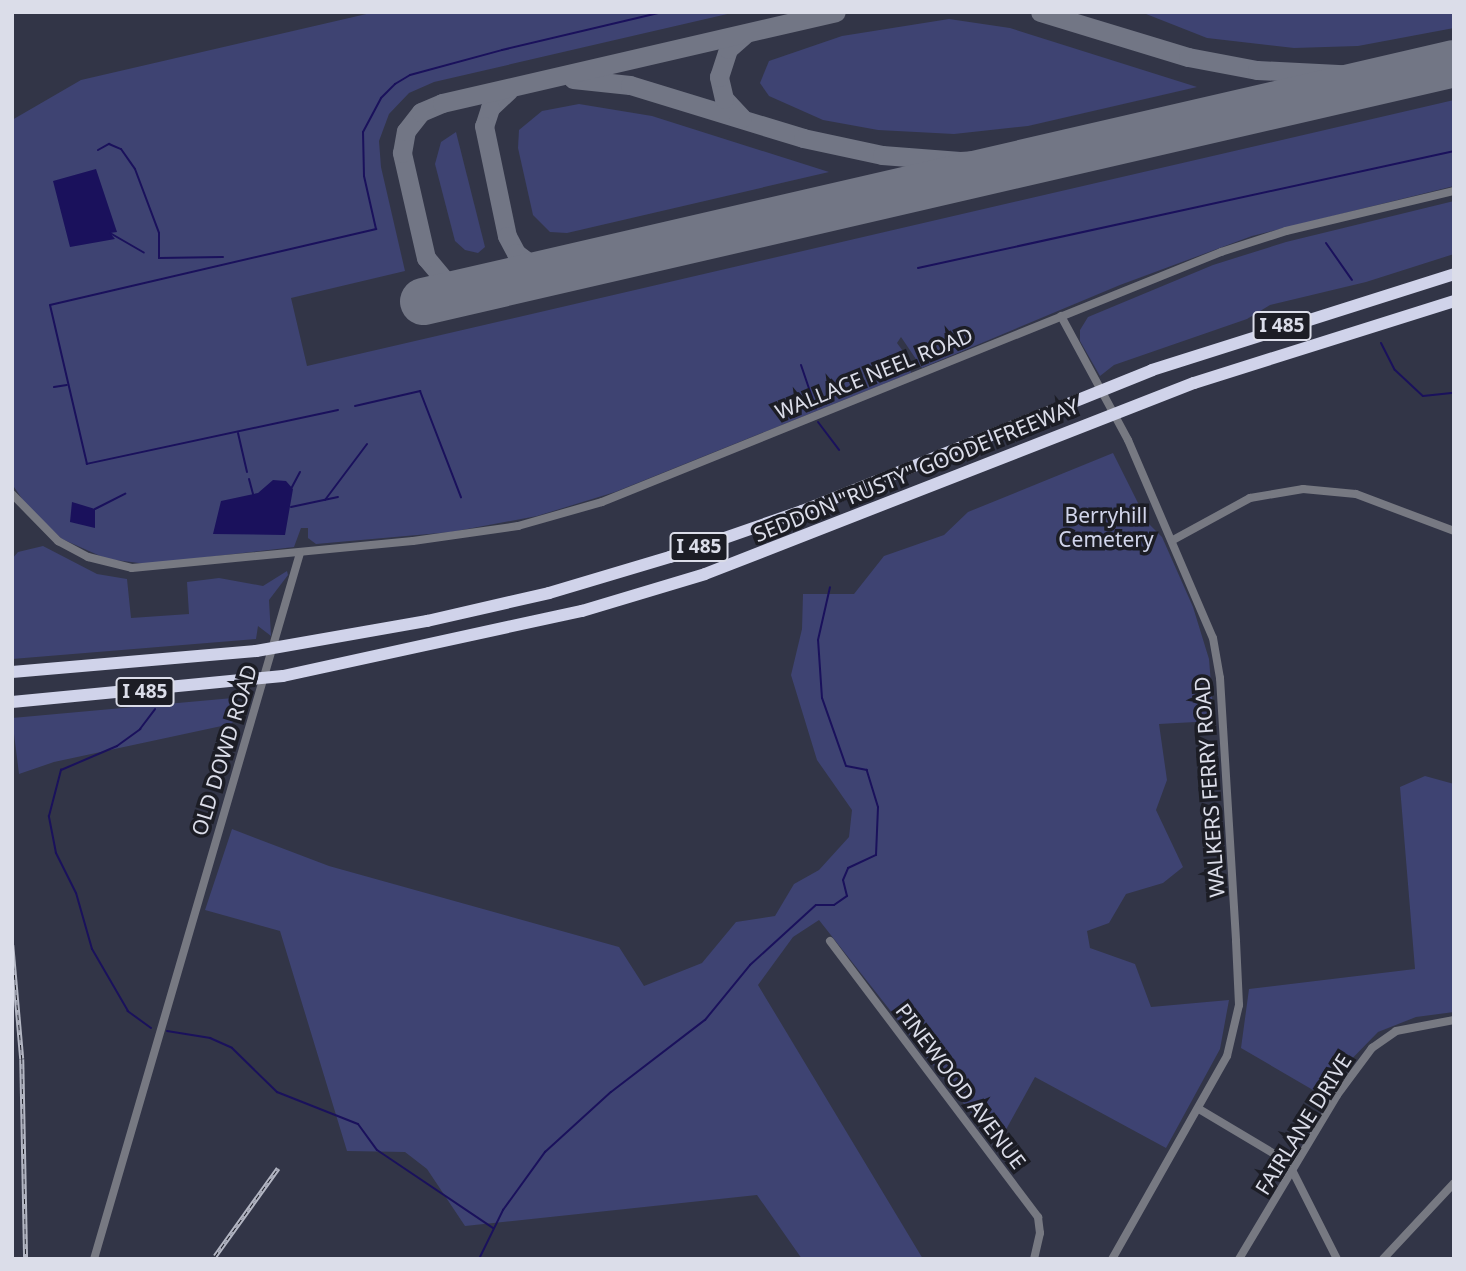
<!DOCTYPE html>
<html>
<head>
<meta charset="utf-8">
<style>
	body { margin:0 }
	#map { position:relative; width:1466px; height:1271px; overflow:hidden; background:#323547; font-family:"Noto Sans",sans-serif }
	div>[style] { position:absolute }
	.green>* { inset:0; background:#3e4372 }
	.water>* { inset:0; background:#1a115c }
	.stream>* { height:2px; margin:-1px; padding:0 1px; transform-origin:1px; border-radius:1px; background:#1a115c }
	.taxiway>* { height:19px; margin:-9.5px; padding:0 9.5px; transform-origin:9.5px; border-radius:9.5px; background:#727685 }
	.runway>* { height:47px; margin:-23.5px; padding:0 23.5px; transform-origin:23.5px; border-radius:23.5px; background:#727685 }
	.minor>* { height:8px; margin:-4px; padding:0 4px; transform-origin:4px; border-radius:4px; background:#777982 }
	.highway>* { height:12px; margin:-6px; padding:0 6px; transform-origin:6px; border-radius:6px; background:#d0d3ea }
	.rail>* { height:4.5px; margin-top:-2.25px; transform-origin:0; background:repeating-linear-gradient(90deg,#1c1d25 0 5px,#b3b6c3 0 10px); box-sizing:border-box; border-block:2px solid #b3b6c3 }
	span { translate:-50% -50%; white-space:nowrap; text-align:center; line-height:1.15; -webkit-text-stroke:7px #1c1d25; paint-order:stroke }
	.shield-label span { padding:2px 5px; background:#1c1d25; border:2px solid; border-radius:5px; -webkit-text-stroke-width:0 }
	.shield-label { font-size:19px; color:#dbdde9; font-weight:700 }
	.street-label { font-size:21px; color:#dbdde9 }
	.park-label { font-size:21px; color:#d1d5eb }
	.frame { position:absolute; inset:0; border:14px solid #dbdde9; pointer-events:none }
</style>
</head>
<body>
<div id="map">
	<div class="green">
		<i style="clip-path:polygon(375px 12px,736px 12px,434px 82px,409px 93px,389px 114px,379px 141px,381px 167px,405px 271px,291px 298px,307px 366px,1454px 100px,1454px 186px,1252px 236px,1120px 285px,922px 368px,901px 337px,897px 343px,908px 358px,911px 373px,615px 492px,537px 516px,451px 532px,316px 544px,308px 538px,308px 528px,301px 528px,294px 547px,147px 564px,107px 559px,62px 539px,29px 509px,12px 484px,12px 120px,81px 80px)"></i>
		<i style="clip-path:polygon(1141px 12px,1454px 12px,1454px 28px,1358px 46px,1294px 48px,1207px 38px)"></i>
		<i style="clip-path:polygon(949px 19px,1010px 28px,1197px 87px,1028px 126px,954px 134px,878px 130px,823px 120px,769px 96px,760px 83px,769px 61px,842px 36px)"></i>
		<i style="clip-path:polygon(579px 104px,652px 116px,829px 172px,567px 233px,550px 232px,533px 215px,518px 148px,519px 130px,542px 111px)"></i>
		<i style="clip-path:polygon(456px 132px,485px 247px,478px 253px,465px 250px,455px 241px,435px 164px,441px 142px)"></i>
		<i style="clip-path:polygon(1454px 201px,1454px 254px,1366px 282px,1270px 305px,1247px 319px,1114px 365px,1100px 376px,1080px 341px,1080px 330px,1088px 317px,1213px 265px,1286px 242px)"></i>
		<i style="clip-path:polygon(1113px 453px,1148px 523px,1162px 537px,1193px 607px,1209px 659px,1214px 721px,1159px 724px,1167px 780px,1156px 810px,1183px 867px,1163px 883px,1126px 894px,1109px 923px,1087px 931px,1090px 948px,1135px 964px,1151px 1007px,1229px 1000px,1220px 1049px,1166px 1148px,1035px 1077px,997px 1146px,819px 920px,793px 937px,758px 985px,923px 1259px,802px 1259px,757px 1195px,465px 1226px,427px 1169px,405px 1152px,347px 1151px,280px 931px,205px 910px,232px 829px,329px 866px,619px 947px,644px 986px,702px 963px,736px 922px,775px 916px,794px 884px,819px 870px,849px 837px,852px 810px,817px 760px,791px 675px,802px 629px,803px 594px,854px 594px,884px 556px,944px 535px,968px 512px)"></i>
		<i style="clip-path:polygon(43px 546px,97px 574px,127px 579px,131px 618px,189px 614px,187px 582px,219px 578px,263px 586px,287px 571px,288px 575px,269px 600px,271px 636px,258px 626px,256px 639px,12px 659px,12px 559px,18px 552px)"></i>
		<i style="clip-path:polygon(233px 698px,237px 718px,231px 724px,54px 762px,19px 774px,12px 718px)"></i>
		<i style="clip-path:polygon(1425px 776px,1454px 784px,1454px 1012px,1416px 1017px,1378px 1032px,1340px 1071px,1325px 1097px,1241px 1048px,1249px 989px,1415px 969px,1400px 787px)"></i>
	</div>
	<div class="water">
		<i style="clip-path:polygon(96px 169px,117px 232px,110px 233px,115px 239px,70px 247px,53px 181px)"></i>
		<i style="clip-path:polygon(273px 480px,286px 481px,293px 489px,285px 535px,213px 534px,221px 501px,258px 493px)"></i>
		<i style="clip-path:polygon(72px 502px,95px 509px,95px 528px,70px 522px)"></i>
	</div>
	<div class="stream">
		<i style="left:98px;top:150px;width:13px;rotate:-29deg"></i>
		<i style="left:109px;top:144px;width:13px;rotate:23deg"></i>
		<i style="left:121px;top:149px;width:24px;rotate:55deg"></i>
		<i style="left:135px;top:169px;width:68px;rotate:69.4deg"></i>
		<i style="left:159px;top:233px;width:25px;rotate:90deg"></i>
		<i style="left:159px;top:258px;width:64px;rotate:-0.9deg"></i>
		<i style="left:110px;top:233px;width:39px;rotate:30deg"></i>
		<i style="left:1326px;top:243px;width:45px;rotate:54.9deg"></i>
		<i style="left:918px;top:268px;width:549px;rotate:-12.31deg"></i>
		<i style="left:1381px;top:343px;width:30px;rotate:63deg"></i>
		<i style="left:1395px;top:370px;width:38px;rotate:43deg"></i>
		<i style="left:1423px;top:396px;width:31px;rotate:-6deg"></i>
		<i style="left:801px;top:365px;width:46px;rotate:71.2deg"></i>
		<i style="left:54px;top:387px;width:13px;rotate:-9deg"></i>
		<i style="left:355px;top:406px;width:67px;rotate:-13deg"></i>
		<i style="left:420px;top:391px;width:114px;rotate:68.9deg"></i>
		<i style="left:338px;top:410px;width:257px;rotate:167.9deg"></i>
		<i style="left:87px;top:464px;width:163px;rotate:-103.1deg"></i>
		<i style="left:50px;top:305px;width:335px;rotate:-13.1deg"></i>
		<i style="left:376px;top:229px;width:54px;rotate:-102.8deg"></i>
		<i style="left:364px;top:176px;width:44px;rotate:-91.3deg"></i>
		<i style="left:363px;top:132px;width:38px;rotate:-62deg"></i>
		<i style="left:381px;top:98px;width:20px;rotate:-45deg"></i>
		<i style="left:395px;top:84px;width:17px;rotate:-31deg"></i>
		<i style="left:410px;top:75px;width:95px;rotate:-15.2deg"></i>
		<i style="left:502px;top:50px;width:165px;rotate:-13.3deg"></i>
		<i style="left:818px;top:422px;width:35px;rotate:53deg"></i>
		<i style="left:238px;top:433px;width:40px;rotate:77deg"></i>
		<i style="left:249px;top:479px;width:16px;rotate:75deg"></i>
		<i style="left:292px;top:487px;width:17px;rotate:-62deg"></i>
		<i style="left:325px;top:500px;width:70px;rotate:-53.1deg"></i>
		<i style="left:291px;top:507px;width:48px;rotate:-12deg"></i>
		<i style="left:95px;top:509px;width:34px;rotate:-27deg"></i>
		<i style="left:151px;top:1028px;width:29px;rotate:-144deg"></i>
		<i style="left:128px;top:1011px;width:72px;rotate:-120.1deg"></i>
		<i style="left:92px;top:949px;width:58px;rotate:-105.9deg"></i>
		<i style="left:76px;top:893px;width:45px;rotate:-116.6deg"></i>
		<i style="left:56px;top:853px;width:38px;rotate:-101deg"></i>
		<i style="left:49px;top:816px;width:48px;rotate:-75.4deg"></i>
		<i style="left:61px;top:770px;width:61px;rotate:-23.2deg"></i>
		<i style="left:117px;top:746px;width:29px;rotate:-36deg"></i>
		<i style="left:140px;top:729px;width:25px;rotate:-53deg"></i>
		<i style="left:167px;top:1031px;width:44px;rotate:9.2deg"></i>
		<i style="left:210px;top:1038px;width:24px;rotate:24deg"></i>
		<i style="left:232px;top:1048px;width:63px;rotate:44.4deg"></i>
		<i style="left:277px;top:1092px;width:87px;rotate:21.6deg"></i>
		<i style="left:358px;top:1124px;width:32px;rotate:54deg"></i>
		<i style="left:377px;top:1150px;width:140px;rotate:33.9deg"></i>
		<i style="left:479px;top:1259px;width:55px;rotate:-63.9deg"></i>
		<i style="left:503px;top:1210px;width:72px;rotate:-54.1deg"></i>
		<i style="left:545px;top:1152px;width:89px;rotate:-42.3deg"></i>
		<i style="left:611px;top:1092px;width:118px;rotate:-37.5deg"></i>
		<i style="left:705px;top:1020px;width:71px;rotate:-50.7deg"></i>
		<i style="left:750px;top:965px;width:89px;rotate:-42.3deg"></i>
		<i style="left:816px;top:905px;width:18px"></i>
		<i style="left:834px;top:905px;width:16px;rotate:-35deg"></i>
		<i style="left:847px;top:896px;width:16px;rotate:-104deg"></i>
		<i style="left:843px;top:880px;width:13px;rotate:-67deg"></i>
		<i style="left:848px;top:868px;width:31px;rotate:-25deg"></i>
		<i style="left:876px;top:855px;width:48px;rotate:-87.6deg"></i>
		<i style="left:878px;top:807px;width:39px;rotate:-107deg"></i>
		<i style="left:867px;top:770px;width:21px;rotate:-169deg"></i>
		<i style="left:846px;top:766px;width:72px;rotate:-109.4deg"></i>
		<i style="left:822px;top:698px;width:58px;rotate:-93.9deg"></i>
		<i style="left:818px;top:640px;width:54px;rotate:-77.2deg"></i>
	</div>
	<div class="taxiway">
		<i style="left:1040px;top:12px;width:155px;rotate:16.9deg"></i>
		<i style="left:1188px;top:57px;width:70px;rotate:10.7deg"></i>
		<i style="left:1257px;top:70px;width:101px;rotate:2.8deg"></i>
		<i style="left:1358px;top:75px;width:97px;rotate:-7.1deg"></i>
		<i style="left:573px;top:79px;width:57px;rotate:6deg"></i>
		<i style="left:630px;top:85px;width:181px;rotate:17deg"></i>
		<i style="left:803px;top:138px;width:81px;rotate:12.1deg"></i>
		<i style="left:882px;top:155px;width:78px;rotate:4.4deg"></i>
		<i style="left:960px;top:161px;width:99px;rotate:-3.5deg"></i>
		<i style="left:509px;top:90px;width:26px;rotate:137deg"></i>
		<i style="left:490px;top:108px;width:19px;rotate:108deg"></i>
		<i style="left:484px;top:126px;width:112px;rotate:78.2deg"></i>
		<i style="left:507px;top:236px;width:19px;rotate:62deg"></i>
		<i style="left:516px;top:253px;width:20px;rotate:37deg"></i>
		<i style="left:532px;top:265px;width:38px;rotate:3deg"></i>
		<i style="left:742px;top:118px;width:26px;rotate:-133deg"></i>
		<i style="left:724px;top:99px;width:23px;rotate:-103deg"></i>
		<i style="left:719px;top:77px;width:29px;rotate:-72deg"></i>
		<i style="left:728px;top:49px;width:23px;rotate:-41deg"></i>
		<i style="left:477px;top:289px;width:29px;rotate:-170deg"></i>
		<i style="left:448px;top:284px;width:34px;rotate:-130deg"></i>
		<i style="left:426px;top:258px;width:108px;rotate:-102.9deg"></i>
		<i style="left:402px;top:153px;width:22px;rotate:-80deg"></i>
		<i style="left:406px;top:131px;width:24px;rotate:-52deg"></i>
		<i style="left:421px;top:112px;width:23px;rotate:-23deg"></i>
		<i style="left:442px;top:103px;width:404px;rotate:-13deg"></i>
	</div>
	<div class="runway">
		<i style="left:423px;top:301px;width:1058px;rotate:-13deg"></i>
	</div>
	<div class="minor">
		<i style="left:1061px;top:316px;width:141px;rotate:61.6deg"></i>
		<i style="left:1128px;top:440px;width:215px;rotate:66.8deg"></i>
		<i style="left:1213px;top:638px;width:41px;rotate:80.1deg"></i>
		<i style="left:1220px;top:678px;width:263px;rotate:86.5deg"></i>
		<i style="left:1236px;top:941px;width:64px;rotate:87.3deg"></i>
		<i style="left:1239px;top:1005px;width:52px;rotate:103.2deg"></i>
		<i style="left:1227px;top:1056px;width:233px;rotate:119.5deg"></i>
		<i style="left:12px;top:494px;width:66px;rotate:45.6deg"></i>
		<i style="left:58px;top:541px;width:34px;rotate:28deg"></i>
		<i style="left:88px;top:557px;width:45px;rotate:14deg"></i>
		<i style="left:132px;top:568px;width:282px;rotate:-5.5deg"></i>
		<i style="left:413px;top:541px;width:106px;rotate:-8.1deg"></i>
		<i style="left:518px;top:526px;width:87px;rotate:-15.9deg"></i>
		<i style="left:602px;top:502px;width:668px;rotate:-21.99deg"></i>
		<i style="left:1221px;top:252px;width:68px;rotate:-17.9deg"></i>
		<i style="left:1286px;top:231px;width:173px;rotate:-13.4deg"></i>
		<i style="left:1173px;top:540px;width:88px;rotate:-28.6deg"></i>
		<i style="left:1250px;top:498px;width:54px;rotate:-9.6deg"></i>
		<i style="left:1303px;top:489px;width:53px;rotate:5.4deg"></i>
		<i style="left:1356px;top:494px;width:105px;rotate:20.7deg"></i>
		<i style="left:830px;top:941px;width:346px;rotate:53deg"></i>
		<i style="left:1038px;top:1217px;width:16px;rotate:83deg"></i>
		<i style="left:1040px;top:1233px;width:27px;rotate:103deg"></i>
		<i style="left:1199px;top:1109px;width:104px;rotate:30.8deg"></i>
		<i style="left:1288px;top:1162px;width:109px;rotate:63.2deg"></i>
		<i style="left:94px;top:1259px;width:735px;rotate:-73.73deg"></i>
		<i style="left:1239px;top:1259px;width:191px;rotate:-59.1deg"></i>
		<i style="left:1337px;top:1095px;width:59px;rotate:-53.3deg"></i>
		<i style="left:1372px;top:1048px;width:29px;rotate:-35deg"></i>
		<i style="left:1396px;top:1031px;width:59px;rotate:-10.7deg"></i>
		<i style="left:1383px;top:1259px;width:104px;rotate:-46.9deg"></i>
	</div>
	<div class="highway">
		<i style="left:12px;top:672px;width:245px;rotate:-4.9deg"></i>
		<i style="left:256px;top:651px;width:174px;rotate:-10deg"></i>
		<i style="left:427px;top:621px;width:125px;rotate:-12.9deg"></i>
		<i style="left:549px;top:593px;width:126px;rotate:-16.6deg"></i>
		<i style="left:670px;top:557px;width:140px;rotate:-19.2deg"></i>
		<i style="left:802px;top:511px;width:377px;rotate:-21.9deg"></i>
		<i style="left:1152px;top:370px;width:317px;rotate:-17.6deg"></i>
		<i style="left:12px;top:702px;width:272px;rotate:-5.5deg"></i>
		<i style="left:283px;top:676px;width:306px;rotate:-12.3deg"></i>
		<i style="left:582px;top:611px;width:128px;rotate:-16.7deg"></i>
		<i style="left:705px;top:574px;width:525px;rotate:-21.34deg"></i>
		<i style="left:1194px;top:383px;width:273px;rotate:-17.5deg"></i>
	</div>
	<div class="rail">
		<i style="left:12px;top:945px;width:114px;rotate:85deg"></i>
		<i style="left:22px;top:1059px;width:200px;rotate:88.9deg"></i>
		<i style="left:215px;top:1256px;width:108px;rotate:-54.4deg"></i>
	</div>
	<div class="shield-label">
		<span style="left:1282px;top:326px">I 485</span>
		<span style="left:699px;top:547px">I 485</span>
		<span style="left:145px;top:692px">I 485</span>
	</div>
	<div class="street-label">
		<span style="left:874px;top:373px;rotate:-22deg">WALLACE NEEL ROAD</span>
		<span style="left:916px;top:470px;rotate:-22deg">SEDDON "RUSTY" GOODE FREEWAY</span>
		<span style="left:224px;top:750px;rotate:-73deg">OLD DOWD ROAD</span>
		<span style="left:1209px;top:787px;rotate:-94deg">WALKERS FERRY ROAD</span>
		<span style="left:961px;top:1086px;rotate:53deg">PINEWOOD AVENUE</span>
		<span style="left:1303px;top:1124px;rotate:-58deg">FAIRLANE DRIVE</span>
	</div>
	<div class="park-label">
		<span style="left:1106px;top:527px">Berryhill<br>Cemetery</span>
	</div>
	<div class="frame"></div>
</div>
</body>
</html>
